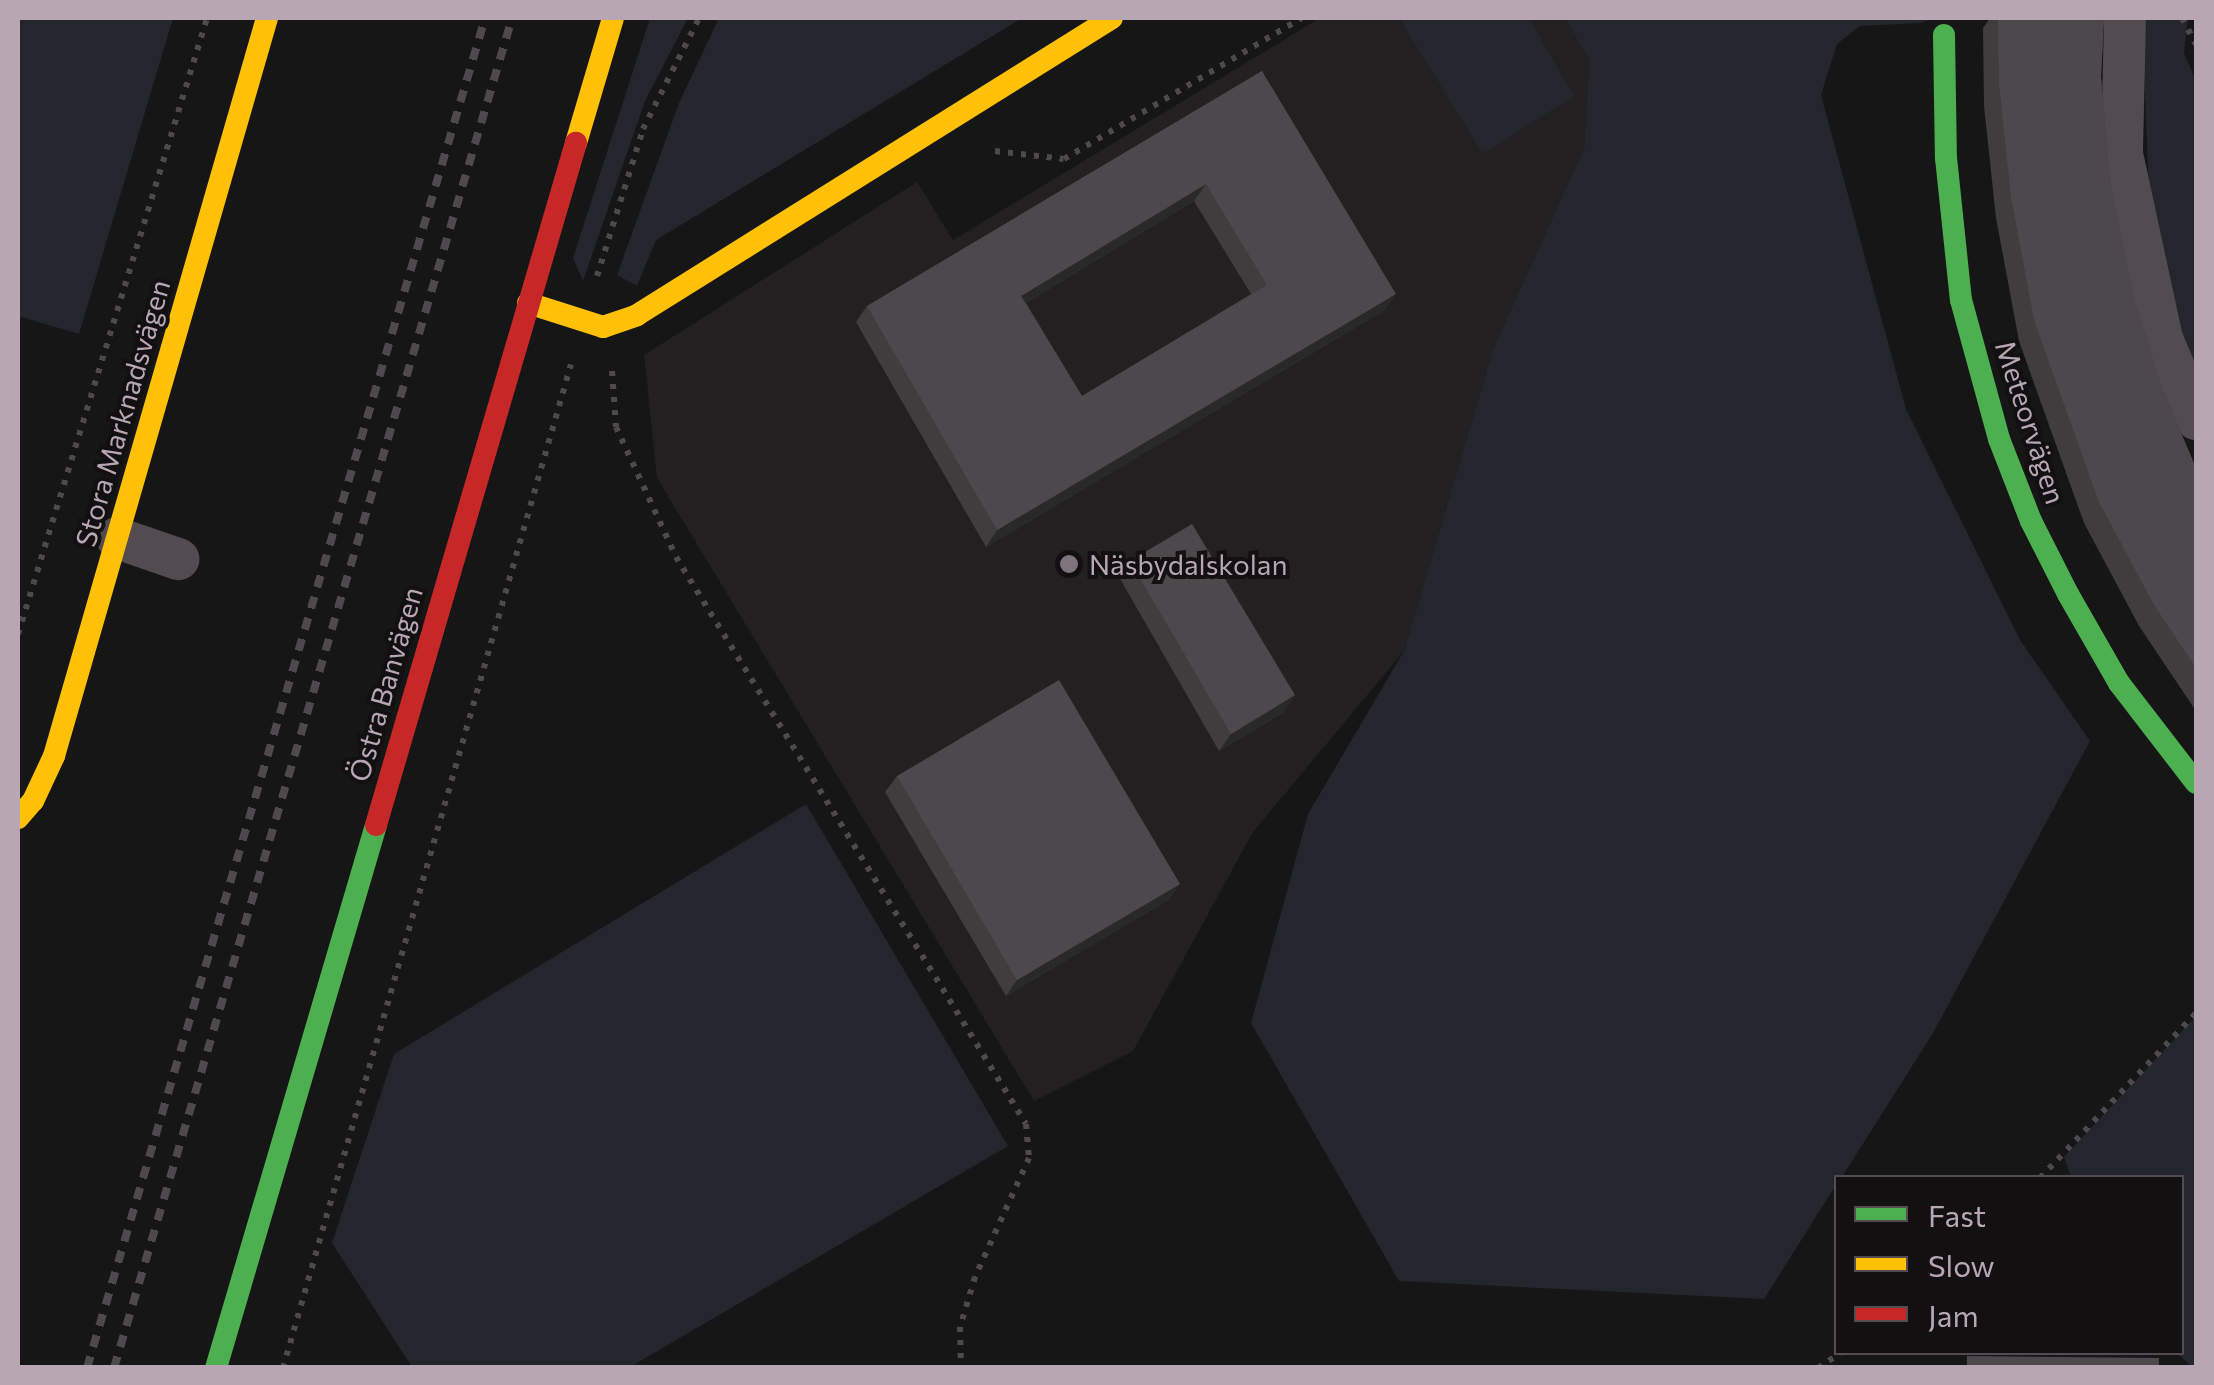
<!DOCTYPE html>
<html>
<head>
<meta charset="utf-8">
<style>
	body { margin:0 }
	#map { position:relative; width:2214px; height:1385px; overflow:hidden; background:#161616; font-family:Commissioner,sans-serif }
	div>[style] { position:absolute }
	.built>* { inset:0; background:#222020 }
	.green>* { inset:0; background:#23262c }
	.path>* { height:6px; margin-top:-3px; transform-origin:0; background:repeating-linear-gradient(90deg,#4e494c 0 5px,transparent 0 13px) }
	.street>* { height:42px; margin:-21px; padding:0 21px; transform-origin:21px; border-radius:21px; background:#524c51 }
	.fast>* { height:22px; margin:-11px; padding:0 11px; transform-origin:11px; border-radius:11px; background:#4caf50 }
	.slow>* { height:22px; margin:-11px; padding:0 11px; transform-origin:11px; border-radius:11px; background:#ffc107 }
	.jam>* { height:22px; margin:-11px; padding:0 11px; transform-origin:11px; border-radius:11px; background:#c62828 }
	.rail>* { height:8px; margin-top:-4px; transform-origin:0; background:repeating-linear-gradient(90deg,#4d494c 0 12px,transparent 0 22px) }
	.wall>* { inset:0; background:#403d3f }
	.shaded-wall>* { inset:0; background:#2a2929 }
	.building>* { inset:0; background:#4d484b }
	.dots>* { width:28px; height:28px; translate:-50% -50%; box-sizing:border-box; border:5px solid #121011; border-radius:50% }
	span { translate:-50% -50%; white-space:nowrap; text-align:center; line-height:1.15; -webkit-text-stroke:8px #121011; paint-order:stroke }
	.street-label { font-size:28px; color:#b8a6b3 }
	.poi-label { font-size:28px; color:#b8a6b3 }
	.left { translate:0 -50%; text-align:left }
	.frame { position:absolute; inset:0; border:20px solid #b8a6b3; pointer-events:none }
	.legend { position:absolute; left:1834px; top:1175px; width:350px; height:180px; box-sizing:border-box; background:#121011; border:2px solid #544c52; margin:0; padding:12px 18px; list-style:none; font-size:30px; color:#b8a6b3 }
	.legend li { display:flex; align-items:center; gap:20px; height:50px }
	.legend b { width:50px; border:2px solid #544c52 }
</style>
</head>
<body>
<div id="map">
	<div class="built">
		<i style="clip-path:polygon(1320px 18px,1565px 18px,1589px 61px,1584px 148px,1493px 349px,1404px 651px,1253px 832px,1133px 1051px,1034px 1101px,657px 478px,644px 355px,917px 182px,953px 240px)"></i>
	</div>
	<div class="green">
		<i style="clip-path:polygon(18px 18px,173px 18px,79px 334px,18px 316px)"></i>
		<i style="clip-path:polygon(650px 18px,688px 18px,645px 101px,583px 281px,573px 258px)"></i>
		<i style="clip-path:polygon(719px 18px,1022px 18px,656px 240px,637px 286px,617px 275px,679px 103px)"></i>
		<i style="clip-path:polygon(1399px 18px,1529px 18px,1574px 96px,1483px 154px)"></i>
		<i style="clip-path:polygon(1565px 18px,1935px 18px,1920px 23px,1860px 26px,1837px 44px,1821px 95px,1906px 409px,2020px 640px,2090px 741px,1933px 1033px,1842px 1177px,1836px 1178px,1836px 1185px,1764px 1299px,1399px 1281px,1251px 1023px,1308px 814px,1404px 651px,1493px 349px,1584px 148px,1589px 61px)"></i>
		<i style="clip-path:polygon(2142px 18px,2188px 18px,2184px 53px,2196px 81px,2196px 393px,2151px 245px)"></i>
		<i style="clip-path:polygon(806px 804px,1008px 1146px,630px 1367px,412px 1367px,332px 1243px,394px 1054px)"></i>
		<i style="clip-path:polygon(2196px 1016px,2196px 1367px,2193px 1368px,2177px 1353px,2182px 1352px,2182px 1178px,2071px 1177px,2064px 1157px)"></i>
	</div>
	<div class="path">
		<i style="left:2182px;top:18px;width:30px;rotate:62deg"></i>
		<i style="left:995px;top:151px;width:69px;rotate:6.6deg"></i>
		<i style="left:1064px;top:159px;width:276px;rotate:-30.7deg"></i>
		<i style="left:597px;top:276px;width:154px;rotate:-72.6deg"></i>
		<i style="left:643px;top:129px;width:124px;rotate:-63.2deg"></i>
		<i style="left:612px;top:371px;width:56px;rotate:85.9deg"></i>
		<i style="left:616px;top:427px;width:143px;rotate:65.2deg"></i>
		<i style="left:676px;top:557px;width:666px;rotate:58.31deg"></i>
		<i style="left:1026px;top:1124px;width:34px;rotate:85deg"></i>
		<i style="left:1029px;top:1158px;width:131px;rotate:114.4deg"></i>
		<i style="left:975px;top:1277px;width:52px;rotate:106.7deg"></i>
		<i style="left:960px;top:1327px;width:41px;rotate:88.6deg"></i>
		<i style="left:18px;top:634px;width:644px;rotate:-72.94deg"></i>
		<i style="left:2040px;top:1178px;width:227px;rotate:-46.6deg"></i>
		<i style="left:283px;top:1368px;width:1044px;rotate:-73.99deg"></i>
		<i style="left:1818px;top:1368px;width:29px;rotate:-34deg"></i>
	</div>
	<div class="street">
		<i style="left:2125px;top:18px;width:136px;rotate:91.3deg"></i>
		<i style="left:2122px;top:154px;width:189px;rotate:77.8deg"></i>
		<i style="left:2162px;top:339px;width:87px;rotate:67deg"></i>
		<i style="left:117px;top:538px;width:65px;rotate:19deg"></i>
	</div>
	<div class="fast">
		<i style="left:1944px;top:35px;width:123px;rotate:89.1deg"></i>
		<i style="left:1946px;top:158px;width:143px;rotate:84deg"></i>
		<i style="left:1961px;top:300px;width:144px;rotate:74.7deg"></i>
		<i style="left:1999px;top:439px;width:88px;rotate:68.7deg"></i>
		<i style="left:2031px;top:521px;width:82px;rotate:63.1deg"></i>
		<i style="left:2068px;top:594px;width:103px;rotate:60.2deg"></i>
		<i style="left:2119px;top:683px;width:126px;rotate:52.4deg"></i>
		<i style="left:216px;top:1368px;width:566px;rotate:-73.58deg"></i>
	</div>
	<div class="slow">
		<i style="left:576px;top:143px;width:130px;rotate:-73.5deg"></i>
		<i style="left:528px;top:303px;width:79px;rotate:17.7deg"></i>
		<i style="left:603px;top:327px;width:36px;rotate:-19deg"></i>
		<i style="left:637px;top:315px;width:560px;rotate:-32.02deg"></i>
		<i style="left:18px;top:818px;width:23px;rotate:-49deg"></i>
		<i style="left:33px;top:801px;width:50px;rotate:-65deg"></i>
		<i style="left:54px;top:756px;width:768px;rotate:-73.9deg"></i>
	</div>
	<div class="jam">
		<i style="left:376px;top:825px;width:711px;rotate:-73.66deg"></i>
	</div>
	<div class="rail">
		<i style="left:87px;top:1368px;width:1407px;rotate:-73.57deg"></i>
		<i style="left:114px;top:1368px;width:1407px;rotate:-73.57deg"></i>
	</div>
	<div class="wall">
		<i style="clip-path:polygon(1990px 18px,2104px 18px,2101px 77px,2110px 184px,2134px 299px,2161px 386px,2196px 468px,2196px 711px,2139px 626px,2084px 523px,2019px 341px,1996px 218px,1984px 106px,1983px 28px)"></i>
		<i style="clip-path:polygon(evenodd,1262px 71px,1385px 310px,986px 547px,856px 322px,867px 306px,1262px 71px,1194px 201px,1251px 294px,1082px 396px,1026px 303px,1194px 201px)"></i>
		<i style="clip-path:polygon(1130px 561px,1284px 712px,1219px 751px,1119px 577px)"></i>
		<i style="clip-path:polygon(897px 776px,1180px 884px,1168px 900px,1006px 996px,885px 792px)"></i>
	</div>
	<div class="shaded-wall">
		<i style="clip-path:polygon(1206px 184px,1194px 201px,1010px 313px,1021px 296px)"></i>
		<i style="clip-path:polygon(1396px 294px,1385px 310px,986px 547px,997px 530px)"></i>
		<i style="clip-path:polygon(1295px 695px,1284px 712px,1219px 751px,1231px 734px)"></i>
		<i style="clip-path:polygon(1180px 884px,1168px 900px,1006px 996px,1017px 980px)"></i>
	</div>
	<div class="building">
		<i style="clip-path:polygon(1998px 18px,2104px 18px,2101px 77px,2110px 184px,2134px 299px,2161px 386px,2196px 468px,2196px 668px,2154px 605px,2099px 502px,2034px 320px,2011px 197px,1999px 84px)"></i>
		<i style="clip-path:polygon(evenodd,1262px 71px,1396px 294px,997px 530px,867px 306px,1262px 71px,1206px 184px,1267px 285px,1082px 396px,1021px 296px,1206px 184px)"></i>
		<i style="clip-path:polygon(1192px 524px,1295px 695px,1231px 734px,1130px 561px)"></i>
		<i style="clip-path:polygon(1059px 680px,1180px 884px,1017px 980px,897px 776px)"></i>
		<i style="clip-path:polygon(1967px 1356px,2159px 1358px,2159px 1368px,1967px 1368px)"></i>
	</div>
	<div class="dots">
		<i style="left:1069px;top:564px;background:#7f747c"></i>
	</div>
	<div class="street-label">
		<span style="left:122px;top:413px;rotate:-74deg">Stora Marknadsvägen</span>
		<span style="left:2031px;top:422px;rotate:72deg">Meteorvägen</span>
		<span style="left:385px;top:684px;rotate:-74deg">Östra Banvägen</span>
	</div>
	<div class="poi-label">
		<span class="left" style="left:1089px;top:564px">Näsbydalskolan</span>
	</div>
	<div class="frame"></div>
	<ul class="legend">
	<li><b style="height:12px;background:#4caf50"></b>Fast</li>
	<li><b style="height:12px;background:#ffc107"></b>Slow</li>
	<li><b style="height:12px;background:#c62828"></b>Jam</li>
	</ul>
</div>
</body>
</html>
